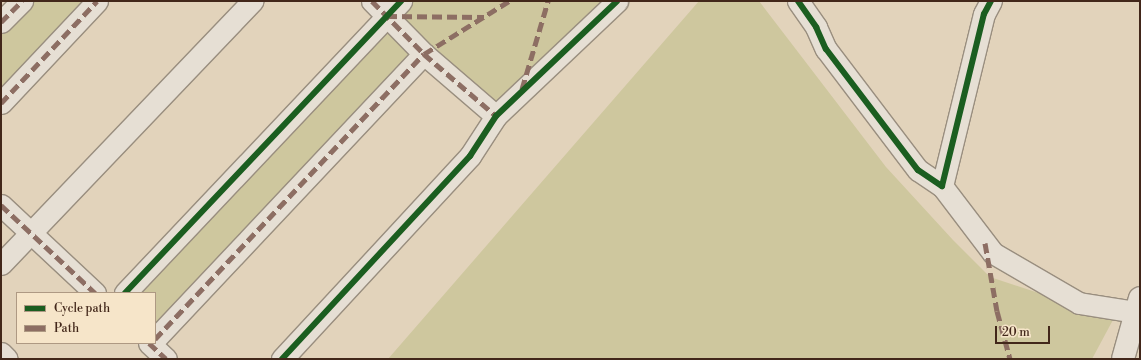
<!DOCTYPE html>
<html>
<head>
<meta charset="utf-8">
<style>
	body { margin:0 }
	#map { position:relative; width:1141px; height:360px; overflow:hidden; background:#e2d3bb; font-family:"Libre Bodoni",serif }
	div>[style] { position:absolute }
	.green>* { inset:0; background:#cec79e }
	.roads { filter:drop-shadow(1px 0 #998e7f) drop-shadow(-1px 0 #998e7f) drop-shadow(0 1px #998e7f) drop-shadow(0 -1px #998e7f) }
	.street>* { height:21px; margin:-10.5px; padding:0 10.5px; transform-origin:10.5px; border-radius:10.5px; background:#e6dfd4 }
	.secondary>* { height:22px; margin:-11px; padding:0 11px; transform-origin:11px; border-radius:11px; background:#e6dfd4 }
	.quiet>* { height:5px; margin-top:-2.5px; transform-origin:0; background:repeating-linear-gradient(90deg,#8d6e63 0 10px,transparent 0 15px) }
	.cycleway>* { height:6px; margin:-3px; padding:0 3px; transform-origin:3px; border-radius:3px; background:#1b5e20 }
	span { translate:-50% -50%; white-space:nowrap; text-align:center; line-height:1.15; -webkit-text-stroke:4px #f6e5c9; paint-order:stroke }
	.frame { position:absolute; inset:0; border:2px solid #42271a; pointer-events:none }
	.legend { position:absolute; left:16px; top:292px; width:140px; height:52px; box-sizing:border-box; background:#f6e5c9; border:1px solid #ae9983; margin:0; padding:5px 7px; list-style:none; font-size:12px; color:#42271a }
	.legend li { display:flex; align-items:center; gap:8px; height:20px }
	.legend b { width:20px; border:1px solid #ae9983 }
	.scale { position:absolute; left:995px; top:326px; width:55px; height:18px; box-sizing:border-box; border:2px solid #42271a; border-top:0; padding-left:5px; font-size:12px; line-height:14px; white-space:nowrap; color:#42271a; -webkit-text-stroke:3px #f6e5c9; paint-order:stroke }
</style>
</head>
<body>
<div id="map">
	<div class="green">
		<i style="clip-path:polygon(22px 1px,97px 1px,1px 103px,1px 22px)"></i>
		<i style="clip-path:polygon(402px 1px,617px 1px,496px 116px,424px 54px,155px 339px,155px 293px,125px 293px)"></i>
		<i style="clip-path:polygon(699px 1px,759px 1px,886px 167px,953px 240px,990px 277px,1114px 318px,1092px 359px,388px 359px)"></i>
	</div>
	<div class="roads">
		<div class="street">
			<i style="left:372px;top:1px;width:74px;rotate:45.5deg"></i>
			<i style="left:424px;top:54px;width:95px;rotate:40.7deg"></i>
			<i style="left:798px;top:1px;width:32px;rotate:55deg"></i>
			<i style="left:816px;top:27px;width:24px;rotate:66deg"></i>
			<i style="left:826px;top:49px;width:152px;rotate:52.8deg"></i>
			<i style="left:918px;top:170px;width:29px;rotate:34deg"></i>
			<i style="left:942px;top:186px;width:177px;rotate:-76.3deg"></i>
			<i style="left:984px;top:14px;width:15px;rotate:-62deg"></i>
			<i style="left:1px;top:22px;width:30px;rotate:-45deg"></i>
			<i style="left:1px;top:103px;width:140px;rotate:-46.7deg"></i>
			<i style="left:942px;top:186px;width:84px;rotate:52.7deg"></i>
			<i style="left:993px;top:253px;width:99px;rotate:30.2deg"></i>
			<i style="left:1079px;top:303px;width:58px;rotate:9deg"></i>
			<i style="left:1px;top:205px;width:129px;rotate:43.1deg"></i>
			<i style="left:1px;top:264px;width:364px;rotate:-46.3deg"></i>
			<i style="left:125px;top:293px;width:402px;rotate:-46.6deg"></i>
			<i style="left:155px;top:339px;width:392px;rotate:-46.7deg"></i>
			<i style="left:149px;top:343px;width:23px;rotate:43deg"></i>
			<i style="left:1px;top:353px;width:8px;rotate:45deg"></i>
			<i style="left:282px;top:359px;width:277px;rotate:-47.2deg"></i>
			<i style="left:470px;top:156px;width:48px;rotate:-57deg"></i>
			<i style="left:496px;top:116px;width:167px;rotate:-43.5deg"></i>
		</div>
		<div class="secondary">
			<i style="left:1123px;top:359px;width:63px;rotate:-74.4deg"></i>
		</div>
	</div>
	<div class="quiet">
		<i style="left:372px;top:1px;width:74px;rotate:45.5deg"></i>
		<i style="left:424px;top:54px;width:95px;rotate:40.7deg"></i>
		<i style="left:387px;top:16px;width:97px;rotate:0.6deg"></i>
		<i style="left:1px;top:22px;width:30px;rotate:-45deg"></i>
		<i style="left:522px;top:89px;width:92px;rotate:-73.5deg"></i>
		<i style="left:1px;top:103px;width:140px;rotate:-46.7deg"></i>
		<i style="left:1px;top:205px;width:129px;rotate:43.1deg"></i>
		<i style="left:985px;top:243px;width:69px;rotate:80deg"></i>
		<i style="left:997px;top:311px;width:50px;rotate:74.8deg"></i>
		<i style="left:155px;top:339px;width:392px;rotate:-46.7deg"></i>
		<i style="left:424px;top:54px;width:100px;rotate:-31.9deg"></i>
		<i style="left:149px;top:343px;width:23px;rotate:43deg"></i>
	</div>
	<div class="cycleway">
		<i style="left:798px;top:1px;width:32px;rotate:55deg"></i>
		<i style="left:816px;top:27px;width:24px;rotate:66deg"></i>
		<i style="left:826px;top:49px;width:152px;rotate:52.8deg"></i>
		<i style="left:918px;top:170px;width:29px;rotate:34deg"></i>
		<i style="left:942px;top:186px;width:177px;rotate:-76.3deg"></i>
		<i style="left:984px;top:14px;width:15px;rotate:-62deg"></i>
		<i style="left:125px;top:293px;width:402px;rotate:-46.6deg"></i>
		<i style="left:282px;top:359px;width:277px;rotate:-47.2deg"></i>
		<i style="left:470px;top:156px;width:48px;rotate:-57deg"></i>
		<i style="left:496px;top:116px;width:167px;rotate:-43.5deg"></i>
	</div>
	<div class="frame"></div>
	<ul class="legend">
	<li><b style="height:5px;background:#1b5e20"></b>Cycle path</li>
	<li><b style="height:5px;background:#8d6e63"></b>Path</li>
	</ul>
	<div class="scale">20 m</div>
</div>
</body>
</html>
